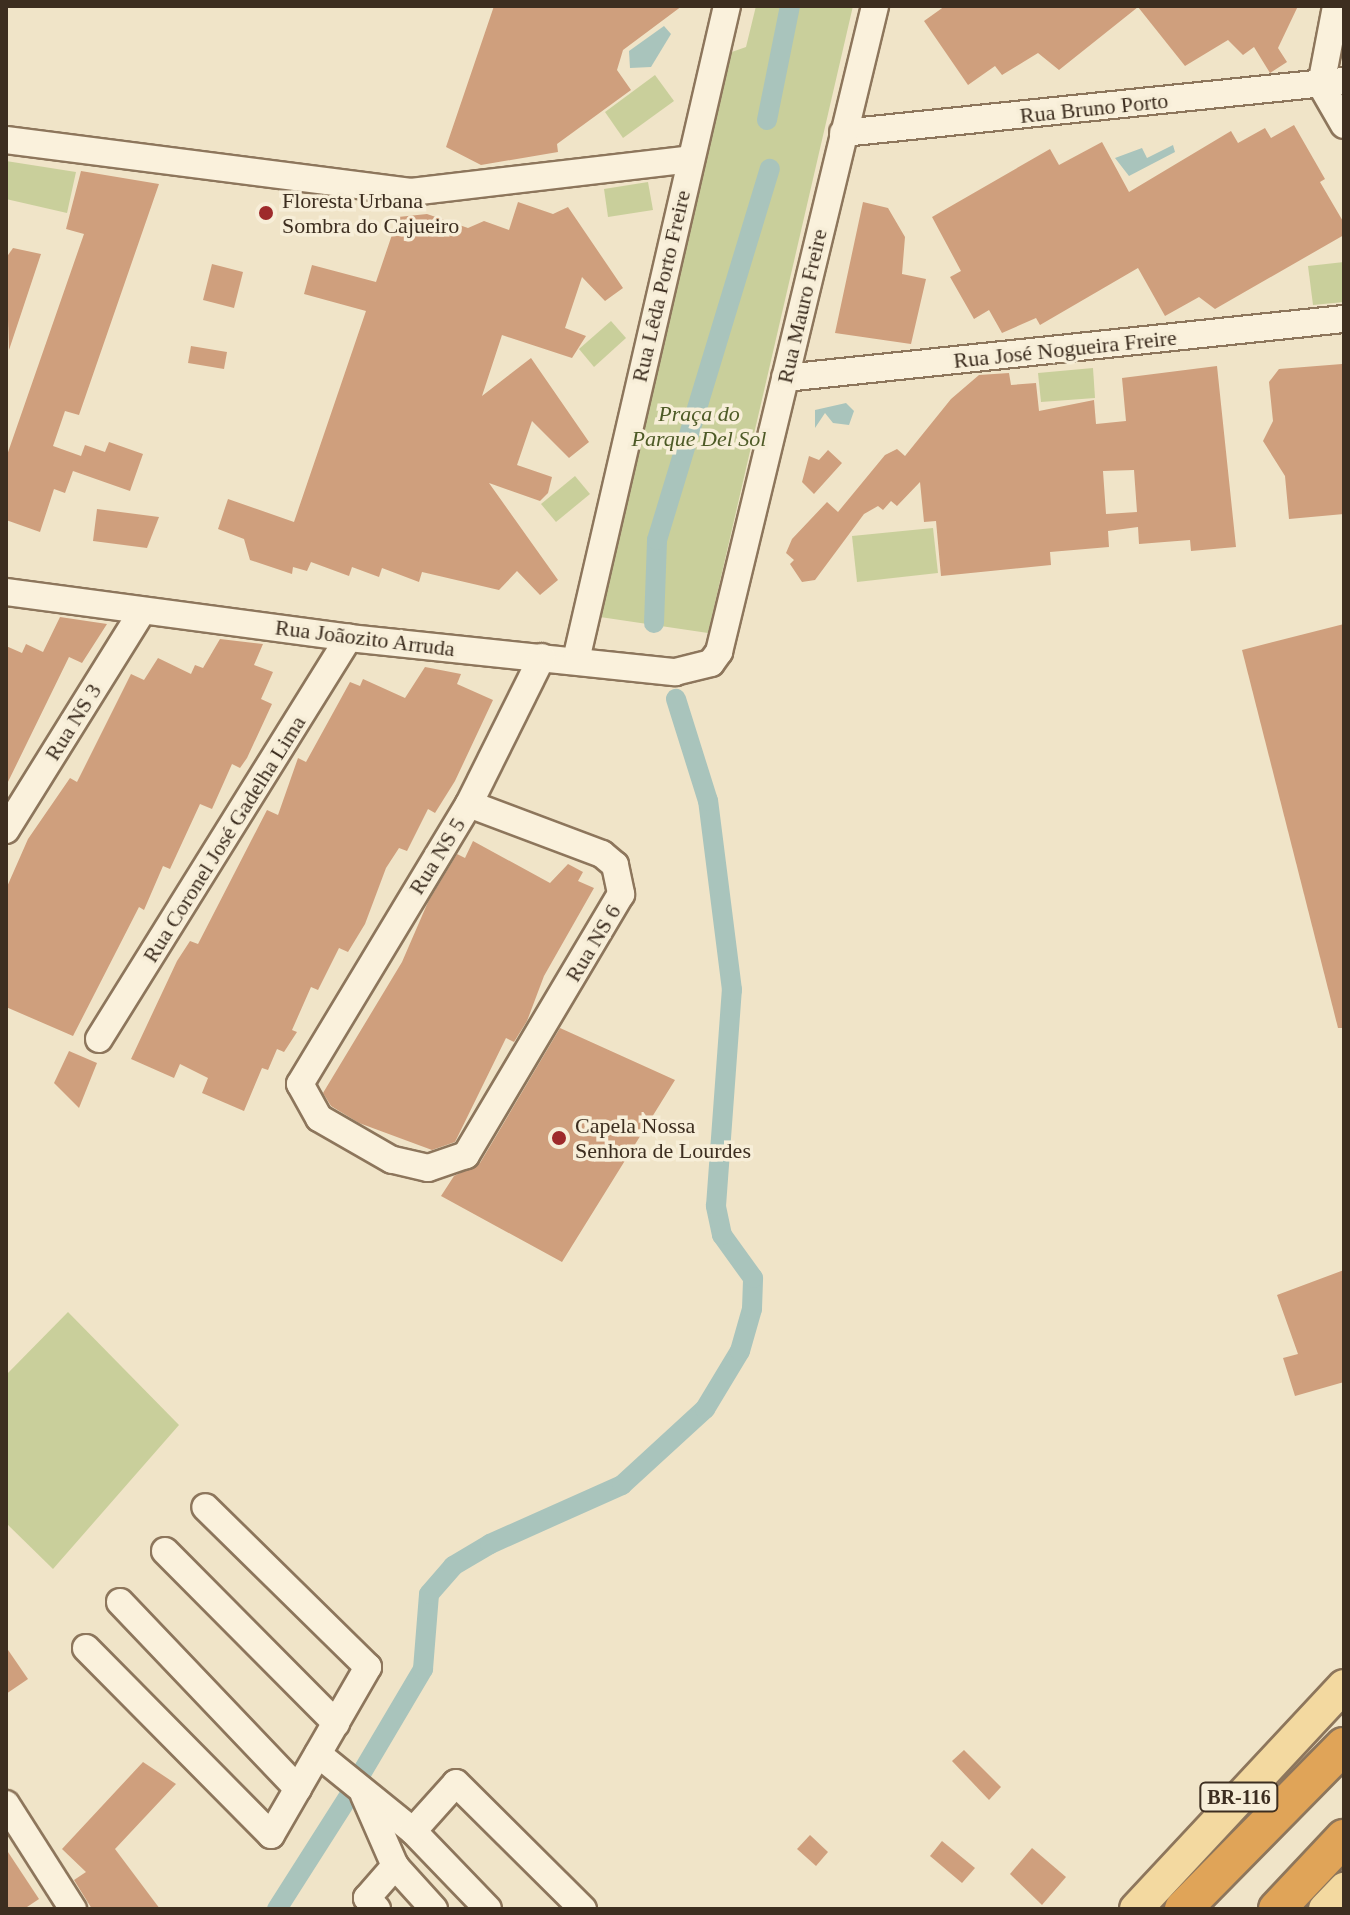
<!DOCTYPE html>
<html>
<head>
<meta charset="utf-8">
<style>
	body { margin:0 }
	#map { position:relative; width:1350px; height:1915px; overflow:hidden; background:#f0e4c8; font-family:Georgia,serif }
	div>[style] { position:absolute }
	.green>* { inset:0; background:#c9cf9b }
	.water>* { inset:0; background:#a9c4bc }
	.canal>* { height:20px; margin:-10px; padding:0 10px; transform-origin:10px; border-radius:10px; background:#a9c4bc }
	.building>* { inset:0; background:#cf9f7d }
	.roads { filter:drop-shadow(2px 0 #8d765c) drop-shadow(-2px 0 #8d765c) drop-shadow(0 2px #8d765c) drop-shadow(0 -2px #8d765c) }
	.minor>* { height:26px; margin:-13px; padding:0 13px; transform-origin:13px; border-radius:13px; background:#faf1dc }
	.major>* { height:32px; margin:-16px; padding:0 16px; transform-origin:16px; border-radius:16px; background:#f3d9a0 }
	.highway>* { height:36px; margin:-18px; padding:0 18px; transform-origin:18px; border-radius:18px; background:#e0a458 }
	.dots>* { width:22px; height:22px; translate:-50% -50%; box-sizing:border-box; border:4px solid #f7eed8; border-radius:50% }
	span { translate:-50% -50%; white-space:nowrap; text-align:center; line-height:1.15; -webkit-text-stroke:7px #f7eed8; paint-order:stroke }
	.shield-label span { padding:2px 6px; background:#f7eed8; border:2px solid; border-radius:6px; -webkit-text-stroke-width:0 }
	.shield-label { font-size:20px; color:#3d2e20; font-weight:700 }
	.street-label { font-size:22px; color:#3d2e20 }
	.poi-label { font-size:22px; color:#3d2e20 }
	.left { translate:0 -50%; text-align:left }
	.park-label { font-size:22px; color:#4d5a26; font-style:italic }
	.frame { position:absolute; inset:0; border:8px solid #3d2e20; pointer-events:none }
</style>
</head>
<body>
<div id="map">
	<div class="green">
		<i style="clip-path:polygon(756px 6px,853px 6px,708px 633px,600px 617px,729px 53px,746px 47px)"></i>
		<i style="clip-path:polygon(655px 75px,674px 101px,623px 138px,605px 112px)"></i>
		<i style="clip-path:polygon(6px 161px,76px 172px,67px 213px,6px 199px)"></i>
		<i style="clip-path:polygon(648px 182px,653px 210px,608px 217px,604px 189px)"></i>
		<i style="clip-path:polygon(1344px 262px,1344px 302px,1313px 305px,1308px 266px)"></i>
		<i style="clip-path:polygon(611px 321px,626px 338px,594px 367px,579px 349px)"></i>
		<i style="clip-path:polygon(1093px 368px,1095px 398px,1041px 402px,1038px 373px)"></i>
		<i style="clip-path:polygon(575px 476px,590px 494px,556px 522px,541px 504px)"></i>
		<i style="clip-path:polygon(933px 528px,938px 573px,857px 582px,852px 536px)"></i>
		<i style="clip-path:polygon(68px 1312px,179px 1425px,53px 1569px,6px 1523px,6px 1375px)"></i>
	</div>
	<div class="water">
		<i style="clip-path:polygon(664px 26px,671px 34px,651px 67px,630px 68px,629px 51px)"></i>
		<i style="clip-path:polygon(1173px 145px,1175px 152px,1129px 176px,1115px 158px,1142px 148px,1147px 158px)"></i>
		<i style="clip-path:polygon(846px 403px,854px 411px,849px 425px,833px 423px,825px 413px,815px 428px,815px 410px)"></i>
	</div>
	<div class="canal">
		<i style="left:767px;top:120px;width:116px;rotate:-78.6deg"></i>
		<i style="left:654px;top:623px;width:83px;rotate:-87.9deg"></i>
		<i style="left:657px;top:540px;width:388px;rotate:-73.1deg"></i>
		<i style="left:361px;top:1774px;width:122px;rotate:-59.4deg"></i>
		<i style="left:423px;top:1669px;width:75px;rotate:-85.4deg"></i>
		<i style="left:429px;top:1594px;width:37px;rotate:-49deg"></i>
		<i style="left:453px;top:1566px;width:43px;rotate:-30.7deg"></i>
		<i style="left:490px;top:1544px;width:145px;rotate:-24.1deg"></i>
		<i style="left:622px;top:1485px;width:113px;rotate:-42.5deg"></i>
		<i style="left:705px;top:1409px;width:68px;rotate:-58.9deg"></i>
		<i style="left:740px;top:1351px;width:44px;rotate:-74.1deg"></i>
		<i style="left:752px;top:1309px;width:31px;rotate:-88deg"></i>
		<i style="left:753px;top:1278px;width:53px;rotate:-125.8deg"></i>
		<i style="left:722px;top:1235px;width:30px;rotate:-102deg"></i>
		<i style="left:716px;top:1206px;width:217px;rotate:-85.8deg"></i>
		<i style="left:732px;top:990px;width:191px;rotate:-97.2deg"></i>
		<i style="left:708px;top:801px;width:107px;rotate:-107.4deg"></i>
		<i style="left:277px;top:1909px;width:134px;rotate:-57.5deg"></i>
	</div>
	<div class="building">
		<i style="clip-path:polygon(494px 6px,682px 6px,623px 50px,617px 70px,631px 90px,557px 144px,558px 152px,481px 165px,446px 147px)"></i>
		<i style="clip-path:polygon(945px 6px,1298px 6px,1278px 48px,1287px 62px,1270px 73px,1254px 47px,1243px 55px,1228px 40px,1185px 66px,1138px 7px,1059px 70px,1038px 53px,1002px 75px,995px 66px,968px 85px,924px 21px)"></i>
		<i style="clip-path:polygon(1294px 125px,1325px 179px,1320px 182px,1344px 223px,1344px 235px,1215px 309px,1199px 297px,1165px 316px,1138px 268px,1040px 325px,1036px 318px,1002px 333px,989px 310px,974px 319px,950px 277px,961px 271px,932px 217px,1050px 149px,1059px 165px,1102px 142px,1129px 192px,1231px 131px,1238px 143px,1265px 128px,1271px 138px)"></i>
		<i style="clip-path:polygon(81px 171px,159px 184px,79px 415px,65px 411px,53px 446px,81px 456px,85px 445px,105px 452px,109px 442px,143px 454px,130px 491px,73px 471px,65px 493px,54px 489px,40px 532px,6px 520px,6px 458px,84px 234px,66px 229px)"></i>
		<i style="clip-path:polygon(518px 202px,553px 214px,568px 207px,623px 288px,605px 301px,582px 277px,565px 328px,586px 336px,572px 358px,502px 335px,482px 396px,531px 358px,589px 442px,569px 458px,532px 421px,517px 465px,552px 477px,548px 493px,540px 501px,489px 483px,558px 580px,540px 595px,517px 571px,499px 590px,422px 572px,419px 582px,382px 568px,379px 577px,352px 567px,349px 576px,311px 562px,307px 571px,293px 567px,292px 574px,250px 560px,244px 539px,218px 529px,228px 499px,294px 522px,366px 311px,304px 294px,312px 265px,376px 282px,398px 217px,427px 214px,468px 228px,484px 221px,509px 230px)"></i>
		<i style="clip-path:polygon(863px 202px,888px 208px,905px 237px,902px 274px,926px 279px,911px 344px,835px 333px)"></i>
		<i style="clip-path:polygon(13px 248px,41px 254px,9px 350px,6px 258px)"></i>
		<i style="clip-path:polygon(212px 264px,243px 272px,234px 308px,203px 300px)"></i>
		<i style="clip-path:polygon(191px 346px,227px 352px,224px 369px,188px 363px)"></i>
		<i style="clip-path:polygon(1342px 364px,1344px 514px,1289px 519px,1285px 476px,1263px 441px,1273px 421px,1269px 382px,1279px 369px)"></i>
		<i style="clip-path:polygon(evenodd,1217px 366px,1236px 547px,1191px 551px,1190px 540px,1139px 544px,1138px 527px,1108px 531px,1109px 547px,1050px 552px,1051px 565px,941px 576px,936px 521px,924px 522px,920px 482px,897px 506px,891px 501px,883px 510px,878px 506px,864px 514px,815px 580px,802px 582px,790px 564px,794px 560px,786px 553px,792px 539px,827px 502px,838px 512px,885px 455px,897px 449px,905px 456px,951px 399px,979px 375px,1009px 373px,1011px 385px,1036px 383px,1039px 411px,1094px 400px,1096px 424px,1126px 421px,1122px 378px,1217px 366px,1134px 470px,1137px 512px,1106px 514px,1103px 471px,1134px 470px)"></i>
		<i style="clip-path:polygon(828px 450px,842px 463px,814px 494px,802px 482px,809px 456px,819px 460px)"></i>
		<i style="clip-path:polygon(97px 509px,159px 517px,147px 548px,93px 541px)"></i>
		<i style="clip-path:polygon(60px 617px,107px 624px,82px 663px,69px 657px,6px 786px,6px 646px,22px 653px,26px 644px,43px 652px)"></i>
		<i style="clip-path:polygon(1344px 624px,1344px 1028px,1338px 1028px,1242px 650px)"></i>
		<i style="clip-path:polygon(220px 639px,263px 644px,254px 665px,273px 672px,261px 699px,272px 704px,247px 758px,240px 768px,232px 764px,212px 809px,200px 804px,170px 869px,163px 866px,144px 910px,139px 907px,73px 1036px,6px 1007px,6px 889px,28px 839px,70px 778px,77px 782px,131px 674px,144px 680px,158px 658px,191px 674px,195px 665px,203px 668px)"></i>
		<i style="clip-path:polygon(425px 667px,461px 674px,457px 684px,493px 700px,455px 781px,435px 813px,428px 809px,407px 851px,399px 848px,386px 868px,365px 924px,348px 952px,339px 948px,318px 990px,311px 987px,292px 1030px,297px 1032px,284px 1052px,277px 1049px,268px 1070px,262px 1068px,244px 1111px,202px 1093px,208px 1078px,180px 1064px,174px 1078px,131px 1059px,177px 961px,190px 941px,198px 944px,267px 810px,278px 815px,298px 758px,306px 762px,350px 682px,360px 686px,363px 679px,405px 698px)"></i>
		<i style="clip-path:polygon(473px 841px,550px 883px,568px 864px,583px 872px,578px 881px,594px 888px,544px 976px,527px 1021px,514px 1042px,506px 1038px,455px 1142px,432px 1150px,359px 1123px,331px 1106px,323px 1093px,402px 962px,428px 902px,457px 854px,465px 858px)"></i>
		<i style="clip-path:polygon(560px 1028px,675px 1080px,562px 1262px,441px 1196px,454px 1176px,480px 1163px)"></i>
		<i style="clip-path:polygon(69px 1051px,97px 1063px,79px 1108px,54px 1083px)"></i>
		<i style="clip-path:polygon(1344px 1270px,1344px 1382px,1295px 1396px,1283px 1358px,1298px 1354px,1277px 1295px)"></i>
		<i style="clip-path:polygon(6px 1647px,28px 1679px,6px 1694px)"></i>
		<i style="clip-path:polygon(964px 1750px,1001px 1787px,989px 1800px,952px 1761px)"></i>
		<i style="clip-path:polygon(143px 1762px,176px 1784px,115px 1849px,160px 1909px,92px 1909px,74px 1880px,86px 1872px,62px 1849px)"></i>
		<i style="clip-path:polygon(810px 1835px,828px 1852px,816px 1866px,797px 1849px)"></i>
		<i style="clip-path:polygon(942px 1841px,975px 1868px,962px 1883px,930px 1856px)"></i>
		<i style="clip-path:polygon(1032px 1848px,1066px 1877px,1042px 1905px,1010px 1874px)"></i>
		<i style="clip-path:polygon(6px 1849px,39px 1899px,24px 1909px,6px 1909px)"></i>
	</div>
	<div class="roads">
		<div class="minor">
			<i style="left:1321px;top:85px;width:80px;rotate:-79.2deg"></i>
			<i style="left:1321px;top:85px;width:46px;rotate:60.1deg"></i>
			<i style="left:843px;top:133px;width:504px;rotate:-5.93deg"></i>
			<i style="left:6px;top:140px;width:408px;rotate:7.3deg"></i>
			<i style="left:411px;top:192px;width:282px;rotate:-6.7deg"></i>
			<i style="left:785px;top:378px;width:562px;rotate:-6.03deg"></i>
			<i style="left:6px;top:592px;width:346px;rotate:7.6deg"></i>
			<i style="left:349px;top:638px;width:328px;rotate:6deg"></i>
			<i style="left:675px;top:672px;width:37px;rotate:-14deg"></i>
			<i style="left:711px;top:663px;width:14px;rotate:-54deg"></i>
			<i style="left:719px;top:652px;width:665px;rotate:-76.42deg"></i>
			<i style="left:576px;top:660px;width:671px;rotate:-77deg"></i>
			<i style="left:469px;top:804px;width:142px;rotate:20.6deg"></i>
			<i style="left:602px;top:854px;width:17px;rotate:40deg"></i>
			<i style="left:615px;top:865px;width:30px;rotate:78deg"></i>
			<i style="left:621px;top:894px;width:304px;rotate:120.7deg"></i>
			<i style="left:466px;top:1155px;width:40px;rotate:161.1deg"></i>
			<i style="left:428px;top:1168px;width:37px;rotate:-167deg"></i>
			<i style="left:392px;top:1160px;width:84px;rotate:-150.1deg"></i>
			<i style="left:319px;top:1118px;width:39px;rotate:-119deg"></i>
			<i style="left:300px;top:1084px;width:327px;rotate:-58.9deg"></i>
			<i style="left:469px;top:804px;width:164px;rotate:-63.6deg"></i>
			<i style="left:6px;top:830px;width:256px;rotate:-58.1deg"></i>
			<i style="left:99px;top:1039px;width:473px;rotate:-58.1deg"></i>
			<i style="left:165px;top:1551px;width:243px;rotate:45.2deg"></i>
			<i style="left:120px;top:1602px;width:258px;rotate:46.4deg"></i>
			<i style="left:86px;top:1648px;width:263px;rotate:45.3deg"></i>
			<i style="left:271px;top:1835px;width:194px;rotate:-60deg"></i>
			<i style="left:368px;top:1667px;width:228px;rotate:-135.5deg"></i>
			<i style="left:318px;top:1754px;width:122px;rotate:39deg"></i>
			<i style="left:413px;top:1831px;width:108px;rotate:46.1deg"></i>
			<i style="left:364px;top:1795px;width:77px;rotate:66.4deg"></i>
			<i style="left:395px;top:1866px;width:58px;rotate:47.8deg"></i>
			<i style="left:6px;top:1804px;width:125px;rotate:57.5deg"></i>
			<i style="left:413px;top:1831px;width:64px;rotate:-48.1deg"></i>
			<i style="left:456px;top:1783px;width:179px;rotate:44.8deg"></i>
			<i style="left:377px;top:1909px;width:15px;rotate:-132deg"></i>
			<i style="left:367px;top:1898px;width:43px;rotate:-48.8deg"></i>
		</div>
		<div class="major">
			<i style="left:1136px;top:1909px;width:305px;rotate:-47deg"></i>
			<i style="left:1325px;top:1909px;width:28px;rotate:-46deg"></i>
		</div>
		<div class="highway">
			<i style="left:1183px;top:1909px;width:229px;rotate:-45.4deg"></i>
			<i style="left:1277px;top:1909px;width:98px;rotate:-46.7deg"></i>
		</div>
	</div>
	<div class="dots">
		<i style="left:266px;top:213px;background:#9e2a2b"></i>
		<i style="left:559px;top:1138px;background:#9e2a2b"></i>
	</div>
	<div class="shield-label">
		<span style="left:1239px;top:1797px">BR-116</span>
	</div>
	<div class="street-label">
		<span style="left:1094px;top:108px;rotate:-6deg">Rua Bruno Porto</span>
		<span style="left:661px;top:286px;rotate:-77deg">Rua Lêda Porto Freire</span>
		<span style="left:802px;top:306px;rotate:-77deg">Rua Mauro Freire</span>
		<span style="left:1065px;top:349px;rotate:-6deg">Rua José Nogueira Freire</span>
		<span style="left:365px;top:638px;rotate:7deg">Rua Joãozito Arruda</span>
		<span style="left:73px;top:722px;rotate:-58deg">Rua NS 3</span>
		<span style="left:224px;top:839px;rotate:-58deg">Rua Coronel José Gadelha Lima</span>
		<span style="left:437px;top:856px;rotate:-58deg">Rua NS 5</span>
		<span style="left:593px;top:943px;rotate:-59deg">Rua NS 6</span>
	</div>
	<div class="poi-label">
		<span class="left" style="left:282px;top:213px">Floresta Urbana<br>Sombra do Cajueiro</span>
		<span class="left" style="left:575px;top:1138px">Capela Nossa<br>Senhora de Lourdes</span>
	</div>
	<div class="park-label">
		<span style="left:699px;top:426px">Praça do<br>Parque Del Sol</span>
	</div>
	<div class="frame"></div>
</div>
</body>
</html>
